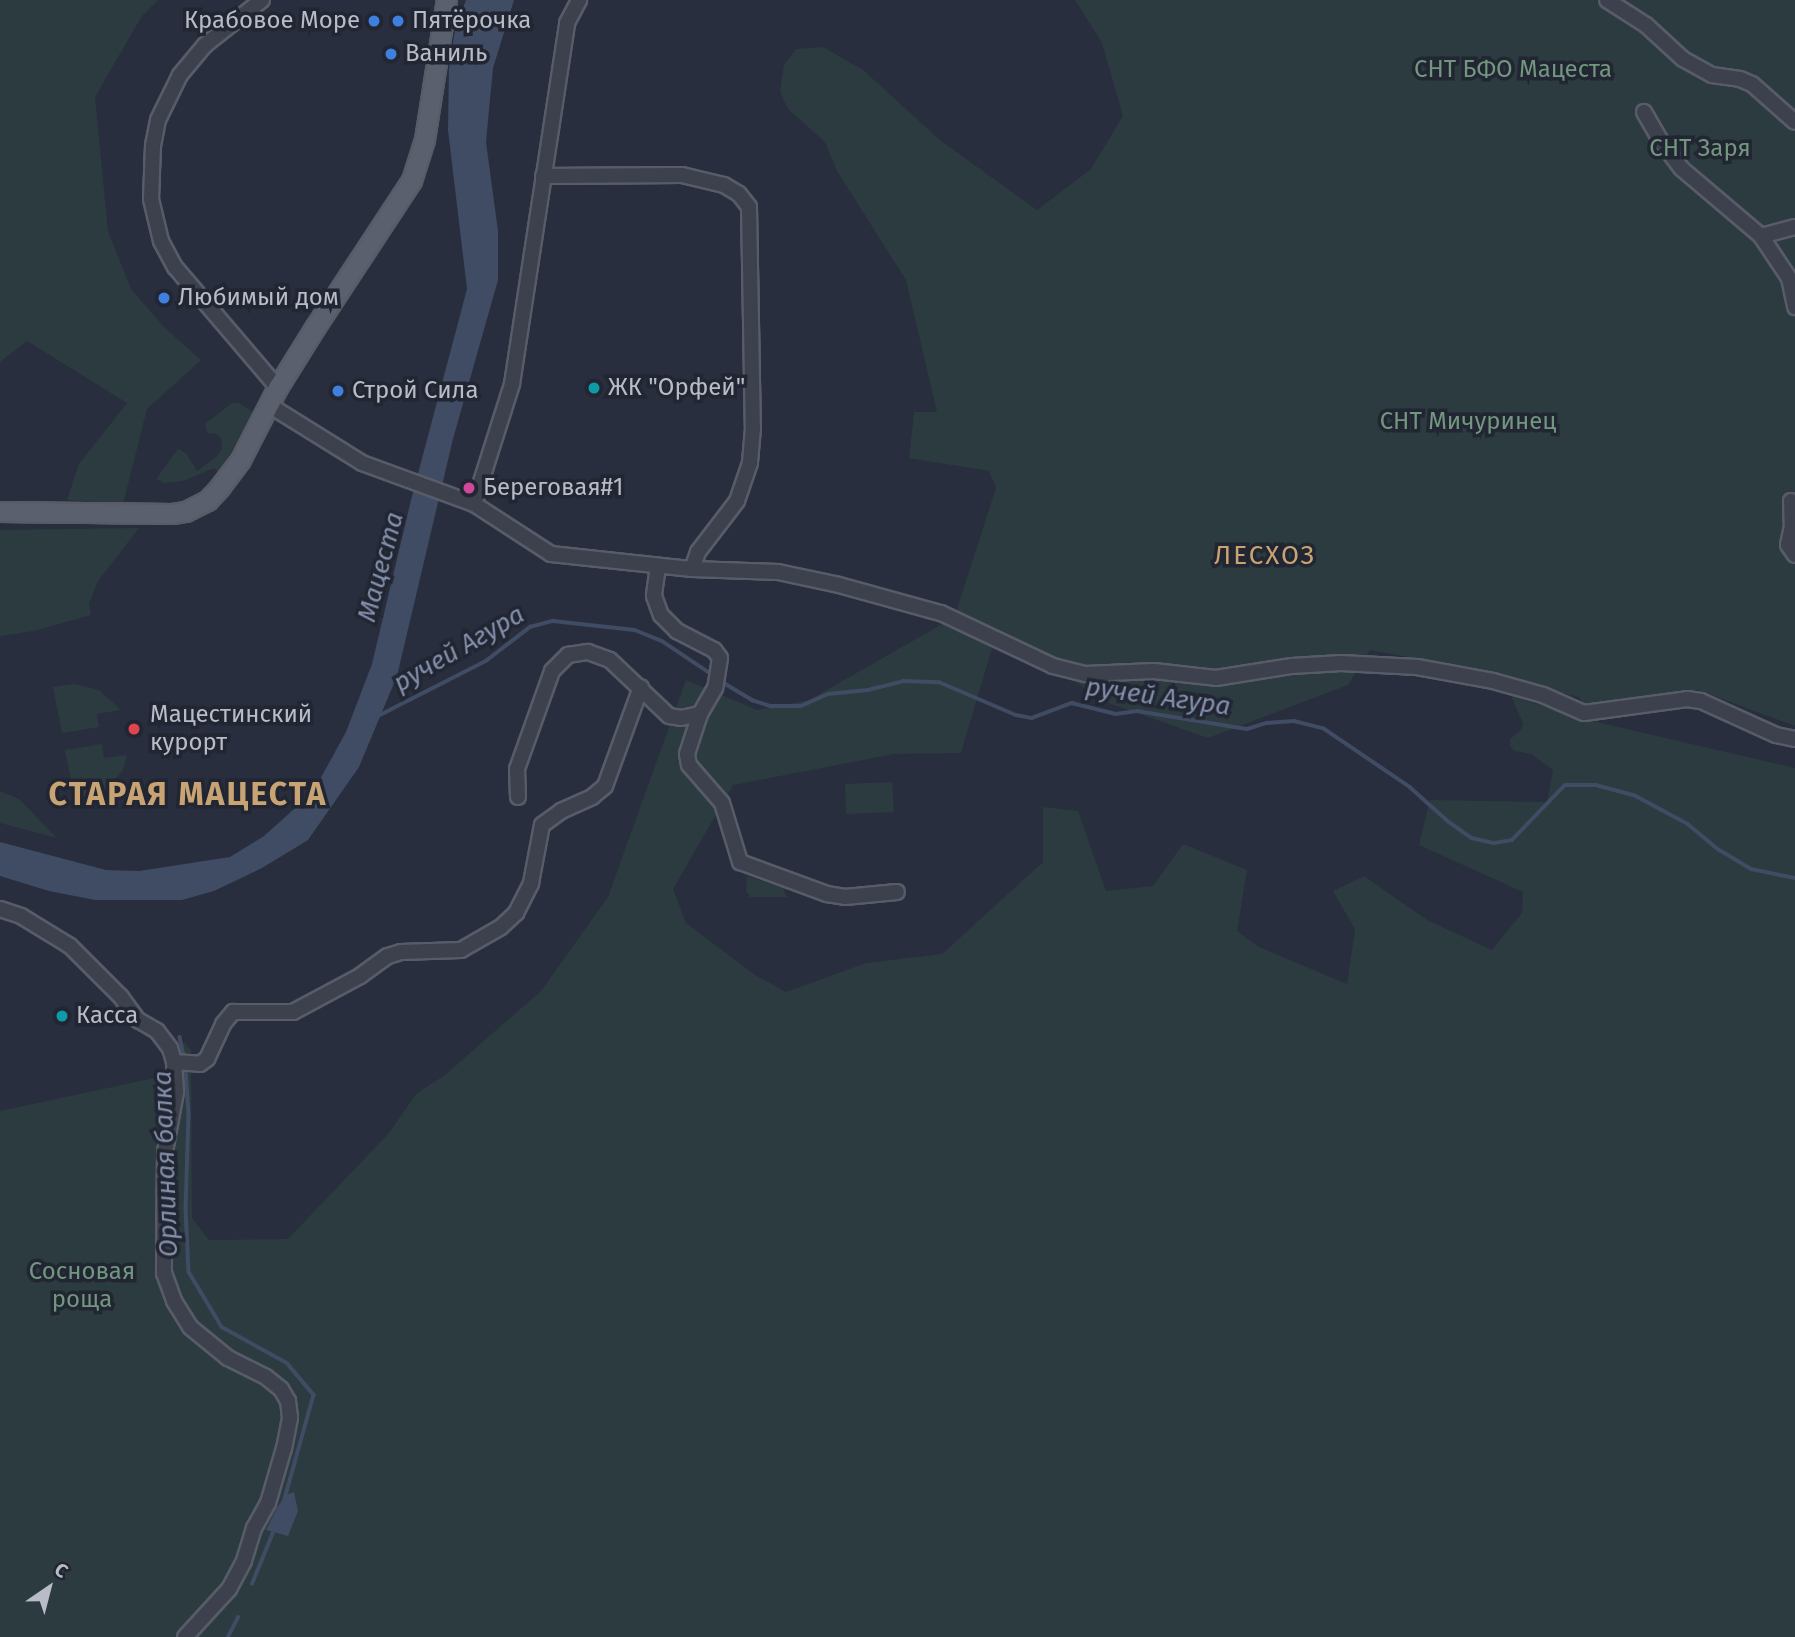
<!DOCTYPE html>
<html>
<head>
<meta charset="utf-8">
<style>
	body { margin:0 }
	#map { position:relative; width:1795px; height:1637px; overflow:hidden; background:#282e3d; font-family:"Fira Sans",sans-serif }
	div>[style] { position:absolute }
	.green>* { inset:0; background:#2b3b3f }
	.water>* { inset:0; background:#404b64 }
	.stream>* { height:3.5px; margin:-1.75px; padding:0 1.75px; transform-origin:1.75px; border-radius:1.75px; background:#404b64 }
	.roads { filter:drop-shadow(2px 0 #575c68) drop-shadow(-2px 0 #575c68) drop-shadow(0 2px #575c68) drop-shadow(0 -2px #575c68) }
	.minor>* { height:14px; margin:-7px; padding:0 7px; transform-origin:7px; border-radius:7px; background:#3c414d }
	.major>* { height:18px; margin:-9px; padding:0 9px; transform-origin:9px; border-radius:9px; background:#5a606d }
	.dots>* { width:19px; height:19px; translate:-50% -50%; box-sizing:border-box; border:4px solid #212632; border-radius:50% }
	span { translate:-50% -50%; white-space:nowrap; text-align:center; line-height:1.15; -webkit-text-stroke:7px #212632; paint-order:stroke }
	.poi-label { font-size:24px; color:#b8bcc8 }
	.right { translate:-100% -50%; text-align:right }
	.left { translate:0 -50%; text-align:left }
	.park-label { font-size:24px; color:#72967f }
	.neighbourhood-label { font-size:26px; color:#c8a373; letter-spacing:2px }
	.water-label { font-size:26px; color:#848fab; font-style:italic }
	.district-label { font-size:32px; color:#c8a373; font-weight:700; letter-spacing:2px }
	.north { position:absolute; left:14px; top:1553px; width:70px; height:70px; -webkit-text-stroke:5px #212632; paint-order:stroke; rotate:35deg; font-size:19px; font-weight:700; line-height:28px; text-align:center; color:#b8bcc8 }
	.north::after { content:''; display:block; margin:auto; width:24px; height:32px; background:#b8bcc8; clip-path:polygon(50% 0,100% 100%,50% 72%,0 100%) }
</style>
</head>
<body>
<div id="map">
	<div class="green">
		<i style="clip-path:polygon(0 0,158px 0,142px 16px,95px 97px,108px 231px,131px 289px,165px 328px,201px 360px,147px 409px,123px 504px,67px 500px,79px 464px,127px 403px,27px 341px,0 362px)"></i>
		<i style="clip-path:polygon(1075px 0,1795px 0,1795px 726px,1698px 690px,1665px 696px,1583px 703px,1579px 697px,1419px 659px,1370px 650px,1348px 685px,1208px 738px,1100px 700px,1068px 676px,956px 612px,996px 488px,989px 471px,909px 458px,914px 412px,937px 412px,906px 280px,837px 171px,825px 142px,788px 109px,780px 92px,784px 65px,796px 49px,823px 47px,863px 70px,941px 141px,1037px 210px,1091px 169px,1123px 116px,1102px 43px)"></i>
		<i style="clip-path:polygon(232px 403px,239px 403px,253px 412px,220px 473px,214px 468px,183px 481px,164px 483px,156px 479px,178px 449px,186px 453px,197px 471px,216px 457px,222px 449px,222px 440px,217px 434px,207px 433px,205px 424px)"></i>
		<i style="clip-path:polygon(139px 528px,98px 581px,89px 603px,91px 615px,34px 631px,0 636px,0 530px)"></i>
		<i style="clip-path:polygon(944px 623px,992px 648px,961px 753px,894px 754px,733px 785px,673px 889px,686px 923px,755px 975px,786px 992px,866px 963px,942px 954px,1043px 862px,1043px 807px,1078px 811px,1106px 891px,1153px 886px,1183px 844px,1247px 870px,1237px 931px,1259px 947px,1347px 984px,1355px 929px,1333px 891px,1364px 876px,1427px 920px,1492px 950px,1522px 913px,1523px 892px,1419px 845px,1430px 800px,1547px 802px,1553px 770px,1531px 754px,1515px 751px,1510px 746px,1510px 739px,1521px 730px,1523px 723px,1511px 696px,1584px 719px,1795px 768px,1795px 1637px,0 1637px,0 1111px,164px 1076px,184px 1042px,191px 1050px,192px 1218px,209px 1240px,288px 1239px,389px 1133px,416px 1094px,445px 1075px,541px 991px,608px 897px,686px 680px,757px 710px,809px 700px)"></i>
		<i style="clip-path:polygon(75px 684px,99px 690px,121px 710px,97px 714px,99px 727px,62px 733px,53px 687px)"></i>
		<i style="clip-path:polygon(102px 744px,104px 758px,127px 755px,122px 772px,105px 790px,75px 800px,65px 750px)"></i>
		<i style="clip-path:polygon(892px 782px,894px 812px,846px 814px,845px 784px)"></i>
		<i style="clip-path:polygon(0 791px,19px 799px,57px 838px,0 823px)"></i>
		<i style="clip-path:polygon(747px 876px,783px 888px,787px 897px,750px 897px,746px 891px)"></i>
	</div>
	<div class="water">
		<i style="clip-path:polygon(466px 0,514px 0,493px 68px,486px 142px,498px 231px,498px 280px,453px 439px,397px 676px,359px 767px,308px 840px,262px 868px,214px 891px,182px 900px,95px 900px,49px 891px,0 876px,0 842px,106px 870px,139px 871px,230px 857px,264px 836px,313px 792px,346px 732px,372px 664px,411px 500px,467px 289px,448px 130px,449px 68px,455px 30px)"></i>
		<i style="clip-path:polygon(294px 1492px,298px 1511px,288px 1536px,266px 1530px,278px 1506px,286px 1495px)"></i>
	</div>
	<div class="stream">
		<i style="left:719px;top:680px;width:39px;rotate:31deg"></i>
		<i style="left:752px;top:700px;width:20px;rotate:18deg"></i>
		<i style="left:771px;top:706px;width:30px"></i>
		<i style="left:801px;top:706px;width:30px;rotate:-24deg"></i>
		<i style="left:828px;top:694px;width:40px;rotate:-5.7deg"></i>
		<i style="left:868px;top:690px;width:36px;rotate:-14deg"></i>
		<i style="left:903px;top:681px;width:36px;rotate:2deg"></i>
		<i style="left:939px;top:682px;width:84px;rotate:23.2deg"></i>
		<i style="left:1016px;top:715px;width:16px;rotate:11deg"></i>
		<i style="left:1032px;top:718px;width:43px;rotate:-20.6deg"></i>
		<i style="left:1072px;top:703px;width:45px;rotate:14deg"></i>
		<i style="left:1116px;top:714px;width:21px;rotate:-8deg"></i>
		<i style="left:1137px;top:711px;width:111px;rotate:9.3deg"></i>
		<i style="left:1247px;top:729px;width:21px;rotate:-17deg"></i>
		<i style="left:1267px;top:723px;width:27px;rotate:-4deg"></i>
		<i style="left:1294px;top:721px;width:30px;rotate:14deg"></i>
		<i style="left:1323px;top:728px;width:105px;rotate:34.1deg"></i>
		<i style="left:1410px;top:787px;width:52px;rotate:41.9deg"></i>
		<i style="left:1449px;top:822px;width:28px;rotate:35deg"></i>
		<i style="left:1472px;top:838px;width:23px;rotate:13deg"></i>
		<i style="left:1494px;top:843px;width:18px;rotate:-9deg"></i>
		<i style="left:1512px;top:840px;width:76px;rotate:-46.1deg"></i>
		<i style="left:1565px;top:785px;width:31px"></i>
		<i style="left:1596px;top:785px;width:39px;rotate:15deg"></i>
		<i style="left:1634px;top:795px;width:61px;rotate:28.2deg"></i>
		<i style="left:1688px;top:824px;width:39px;rotate:40deg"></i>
		<i style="left:1718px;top:849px;width:39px;rotate:31deg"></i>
		<i style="left:1751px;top:869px;width:45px;rotate:11.6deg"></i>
		<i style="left:378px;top:716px;width:121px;rotate:-27deg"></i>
		<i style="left:486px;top:661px;width:56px;rotate:-37.7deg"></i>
		<i style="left:530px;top:627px;width:24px;rotate:-15deg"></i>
		<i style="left:553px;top:621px;width:82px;rotate:6.3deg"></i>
		<i style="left:635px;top:630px;width:29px;rotate:22deg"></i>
		<i style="left:662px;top:641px;width:61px;rotate:33.7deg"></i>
		<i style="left:180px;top:1037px;width:24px;rotate:78deg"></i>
		<i style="left:186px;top:1068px;width:46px;rotate:86.3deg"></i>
		<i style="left:189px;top:1114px;width:95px;rotate:91.8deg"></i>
		<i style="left:186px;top:1209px;width:63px;rotate:87.3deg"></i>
		<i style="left:189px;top:1272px;width:64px;rotate:59deg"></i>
		<i style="left:222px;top:1327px;width:74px;rotate:29deg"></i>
		<i style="left:287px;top:1363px;width:42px;rotate:49.8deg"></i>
		<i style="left:314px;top:1395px;width:108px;rotate:105.6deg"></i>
		<i style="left:252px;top:1584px;width:58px;rotate:-67.8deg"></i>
		<i style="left:228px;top:1637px;width:22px;rotate:-63deg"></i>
	</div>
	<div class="roads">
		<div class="minor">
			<i style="left:262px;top:0;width:73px;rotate:141.7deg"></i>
			<i style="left:205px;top:45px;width:39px;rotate:130deg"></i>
			<i style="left:180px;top:75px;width:50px;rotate:116.1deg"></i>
			<i style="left:158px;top:120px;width:25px;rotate:101deg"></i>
			<i style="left:153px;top:145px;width:54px;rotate:92.1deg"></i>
			<i style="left:151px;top:199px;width:43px;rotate:76.6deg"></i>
			<i style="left:161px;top:241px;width:30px;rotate:62deg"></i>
			<i style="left:175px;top:267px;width:159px;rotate:49.6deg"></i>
			<i style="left:1607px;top:0;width:46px;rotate:32.7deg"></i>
			<i style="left:1646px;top:25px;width:50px;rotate:42.6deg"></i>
			<i style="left:1683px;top:59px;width:33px;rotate:29deg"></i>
			<i style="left:1712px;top:75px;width:28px;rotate:8deg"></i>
			<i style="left:1740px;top:79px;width:13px;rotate:23deg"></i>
			<i style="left:1752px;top:84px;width:57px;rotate:41.5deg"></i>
			<i style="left:1644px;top:112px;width:32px;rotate:60deg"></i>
			<i style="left:1660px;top:140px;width:36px;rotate:53deg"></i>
			<i style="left:1682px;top:169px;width:104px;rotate:40.3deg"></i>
			<i style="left:1761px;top:236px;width:50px;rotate:56.3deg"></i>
			<i style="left:1789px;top:278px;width:30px;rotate:78deg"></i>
			<i style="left:543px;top:176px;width:139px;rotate:-0.4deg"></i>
			<i style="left:682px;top:175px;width:43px;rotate:13.4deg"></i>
			<i style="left:724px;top:185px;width:17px;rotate:31deg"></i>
			<i style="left:739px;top:194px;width:16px;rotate:52deg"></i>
			<i style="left:749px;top:207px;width:221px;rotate:89deg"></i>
			<i style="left:753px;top:428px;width:35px;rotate:95deg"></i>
			<i style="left:750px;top:463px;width:40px;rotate:108.9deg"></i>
			<i style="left:737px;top:501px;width:64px;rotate:127.4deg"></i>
			<i style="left:698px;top:552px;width:18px;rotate:109deg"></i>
			<i style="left:1761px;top:236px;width:35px;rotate:-15deg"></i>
			<i style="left:269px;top:405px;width:110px;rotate:31.9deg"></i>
			<i style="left:362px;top:463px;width:119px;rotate:20.1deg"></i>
			<i style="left:474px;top:504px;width:92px;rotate:33deg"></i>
			<i style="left:551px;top:554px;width:142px;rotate:6.1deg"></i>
			<i style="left:692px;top:569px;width:86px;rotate:2deg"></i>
			<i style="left:778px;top:572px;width:62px;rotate:12deg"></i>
			<i style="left:839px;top:585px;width:106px;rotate:15.4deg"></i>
			<i style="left:941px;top:613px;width:124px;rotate:25.3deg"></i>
			<i style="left:1053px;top:666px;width:34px;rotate:14deg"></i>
			<i style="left:1086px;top:674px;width:68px;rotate:-2.5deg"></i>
			<i style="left:1154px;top:671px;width:62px;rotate:6.4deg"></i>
			<i style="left:1216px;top:678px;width:77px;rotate:-9deg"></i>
			<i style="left:1292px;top:666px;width:49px;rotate:-3.5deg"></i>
			<i style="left:1341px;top:663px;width:76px;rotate:3deg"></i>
			<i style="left:1417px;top:667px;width:77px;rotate:10.4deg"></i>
			<i style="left:1493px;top:681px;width:52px;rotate:15.6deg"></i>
			<i style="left:1543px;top:695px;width:45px;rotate:23.7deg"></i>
			<i style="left:1584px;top:713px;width:104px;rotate:-7.7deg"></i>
			<i style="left:1687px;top:699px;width:14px;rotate:8deg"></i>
			<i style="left:1701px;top:701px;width:82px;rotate:24.4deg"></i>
			<i style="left:1776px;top:735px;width:19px;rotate:12deg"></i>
			<i style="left:1791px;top:501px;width:25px;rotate:88deg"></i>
			<i style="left:1792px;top:526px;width:19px;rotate:102deg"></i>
			<i style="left:1788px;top:545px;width:12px;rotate:55deg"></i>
			<i style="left:474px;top:504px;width:126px;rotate:-72.4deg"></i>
			<i style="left:512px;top:384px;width:365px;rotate:-81.3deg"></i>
			<i style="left:567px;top:23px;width:26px;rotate:-62deg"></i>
			<i style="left:658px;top:566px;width:30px;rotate:98deg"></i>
			<i style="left:654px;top:596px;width:20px;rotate:70deg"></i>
			<i style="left:661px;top:615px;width:23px;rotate:45deg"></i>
			<i style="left:677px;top:631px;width:42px;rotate:27.2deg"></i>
			<i style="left:714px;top:650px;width:10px;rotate:53deg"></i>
			<i style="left:720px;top:658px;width:30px;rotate:99deg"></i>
			<i style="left:715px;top:688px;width:30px;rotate:120deg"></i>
			<i style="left:700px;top:714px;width:42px;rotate:108deg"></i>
			<i style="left:687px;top:754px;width:11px;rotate:80deg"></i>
			<i style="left:689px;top:765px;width:50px;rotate:49deg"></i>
			<i style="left:722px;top:803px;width:62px;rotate:73deg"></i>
			<i style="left:740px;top:862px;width:93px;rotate:20.2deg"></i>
			<i style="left:827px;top:894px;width:18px;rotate:9deg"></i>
			<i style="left:845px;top:897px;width:52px;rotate:-5.5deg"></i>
			<i style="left:518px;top:797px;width:28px;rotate:-92deg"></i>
			<i style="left:517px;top:769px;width:104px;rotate:-70.3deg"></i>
			<i style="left:552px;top:671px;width:23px;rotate:-45deg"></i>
			<i style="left:568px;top:655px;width:20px;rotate:-9deg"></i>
			<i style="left:588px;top:652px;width:23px;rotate:20deg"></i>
			<i style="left:610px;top:660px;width:81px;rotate:43.5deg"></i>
			<i style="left:669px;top:716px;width:12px;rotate:9deg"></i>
			<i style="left:681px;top:718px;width:19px;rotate:-12deg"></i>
			<i style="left:0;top:909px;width:22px;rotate:18deg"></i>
			<i style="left:21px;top:916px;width:57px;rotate:31.5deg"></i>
			<i style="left:70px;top:946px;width:72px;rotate:45deg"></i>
			<i style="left:121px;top:997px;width:29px;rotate:54deg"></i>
			<i style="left:138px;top:1020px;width:22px;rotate:30deg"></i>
			<i style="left:157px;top:1031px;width:21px;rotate:53deg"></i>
			<i style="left:170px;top:1048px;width:15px;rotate:74deg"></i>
			<i style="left:174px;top:1062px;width:30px;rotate:86deg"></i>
			<i style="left:176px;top:1092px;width:61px;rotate:100.4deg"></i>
			<i style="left:165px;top:1152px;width:121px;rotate:90.5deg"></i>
			<i style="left:164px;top:1273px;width:30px;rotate:70deg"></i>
			<i style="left:174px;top:1301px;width:31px;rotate:58deg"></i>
			<i style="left:190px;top:1327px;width:49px;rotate:39.2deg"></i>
			<i style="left:228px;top:1358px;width:42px;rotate:26.6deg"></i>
			<i style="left:266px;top:1377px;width:19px;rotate:39deg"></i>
			<i style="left:281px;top:1389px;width:14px;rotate:60deg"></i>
			<i style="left:288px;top:1401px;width:17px;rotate:83deg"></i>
			<i style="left:290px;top:1418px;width:31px;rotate:101deg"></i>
			<i style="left:284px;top:1448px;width:57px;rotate:106.2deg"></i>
			<i style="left:268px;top:1503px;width:29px;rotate:119deg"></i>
			<i style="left:254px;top:1528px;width:34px;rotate:107deg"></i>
			<i style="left:244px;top:1561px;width:32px;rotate:118deg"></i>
			<i style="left:229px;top:1589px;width:65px;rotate:132.5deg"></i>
			<i style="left:174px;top:1062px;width:26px;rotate:4deg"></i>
			<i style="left:200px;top:1064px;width:9px;rotate:-36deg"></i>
			<i style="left:207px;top:1059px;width:38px;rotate:-65deg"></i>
			<i style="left:223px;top:1024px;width:16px;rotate:-50deg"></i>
			<i style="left:233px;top:1012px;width:60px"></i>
			<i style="left:293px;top:1012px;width:76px;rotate:-28.2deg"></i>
			<i style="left:360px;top:976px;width:34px;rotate:-36deg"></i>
			<i style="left:388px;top:956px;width:14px;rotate:-17deg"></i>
			<i style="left:401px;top:952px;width:60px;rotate:-1.9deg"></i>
			<i style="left:461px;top:950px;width:46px;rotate:-29.9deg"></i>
			<i style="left:501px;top:927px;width:21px;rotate:-43deg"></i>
			<i style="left:516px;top:913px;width:34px;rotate:-63deg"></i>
			<i style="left:531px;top:883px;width:59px;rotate:-79.3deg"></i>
			<i style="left:542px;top:825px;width:24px;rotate:-36deg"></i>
			<i style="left:561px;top:811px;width:34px;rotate:-24deg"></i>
			<i style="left:592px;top:797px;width:17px;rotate:-40deg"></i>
			<i style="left:605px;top:786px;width:105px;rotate:-70deg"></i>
		</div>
		<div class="major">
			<i style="left:0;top:512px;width:173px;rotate:0.7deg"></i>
			<i style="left:173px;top:514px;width:13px;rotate:-9deg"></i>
			<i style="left:186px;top:512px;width:25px;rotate:-27deg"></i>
			<i style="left:208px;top:501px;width:18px;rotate:-47deg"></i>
			<i style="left:220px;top:488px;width:35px;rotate:-53deg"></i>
			<i style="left:241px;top:460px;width:81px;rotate:-62.8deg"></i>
			<i style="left:278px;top:388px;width:72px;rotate:-58.1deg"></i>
			<i style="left:316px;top:327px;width:175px;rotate:-56.7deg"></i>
			<i style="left:412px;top:181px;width:43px;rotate:-72.4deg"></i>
			<i style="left:425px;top:140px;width:142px;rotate:-81.1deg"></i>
		</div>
	</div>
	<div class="dots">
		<i style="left:374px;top:21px;background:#3f7fe0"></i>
		<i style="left:398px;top:21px;background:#3f7fe0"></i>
		<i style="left:391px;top:54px;background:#3f7fe0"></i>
		<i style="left:164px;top:298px;background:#3f7fe0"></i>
		<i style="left:594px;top:388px;background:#0f9aa8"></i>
		<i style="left:338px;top:391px;background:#3f7fe0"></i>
		<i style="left:469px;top:488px;background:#d1479c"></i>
		<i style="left:134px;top:729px;background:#e0444e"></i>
		<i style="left:62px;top:1016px;background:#0f9aa8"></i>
	</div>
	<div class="poi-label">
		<span class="right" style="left:360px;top:21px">Крабовое Море</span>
		<span class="left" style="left:412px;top:21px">Пятёрочка</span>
		<span class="left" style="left:405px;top:54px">Ваниль</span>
		<span class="left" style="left:178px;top:298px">Любимый дом</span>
		<span class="left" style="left:608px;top:388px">ЖК "Орфей"</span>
		<span class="left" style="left:352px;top:391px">Строй Сила</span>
		<span class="left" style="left:483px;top:488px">Береговая#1</span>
		<span class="left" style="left:150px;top:729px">Мацестинский<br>курорт</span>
		<span class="left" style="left:76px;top:1016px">Касса</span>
	</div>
	<div class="park-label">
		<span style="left:1513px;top:70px">СНТ БФО Мацеста</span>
		<span style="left:1700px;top:149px">СНТ Заря</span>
		<span style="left:1468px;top:422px">СНТ Мичуринец</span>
		<span style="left:82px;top:1286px">Сосновая<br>роща</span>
	</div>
	<div class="neighbourhood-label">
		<span style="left:1265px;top:556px">ЛЕСХОЗ</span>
	</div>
	<div class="water-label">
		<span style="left:381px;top:567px;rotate:-75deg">Мацеста</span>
		<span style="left:459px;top:649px;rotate:-30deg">ручей Агура</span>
		<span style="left:1158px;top:697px;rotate:8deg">ручей Агура</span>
		<span style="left:166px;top:1164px;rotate:-92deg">Орлиная балка</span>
	</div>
	<div class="district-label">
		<span style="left:188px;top:794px">СТАРАЯ МАЦЕСТА</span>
	</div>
	<div class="north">С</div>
</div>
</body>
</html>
